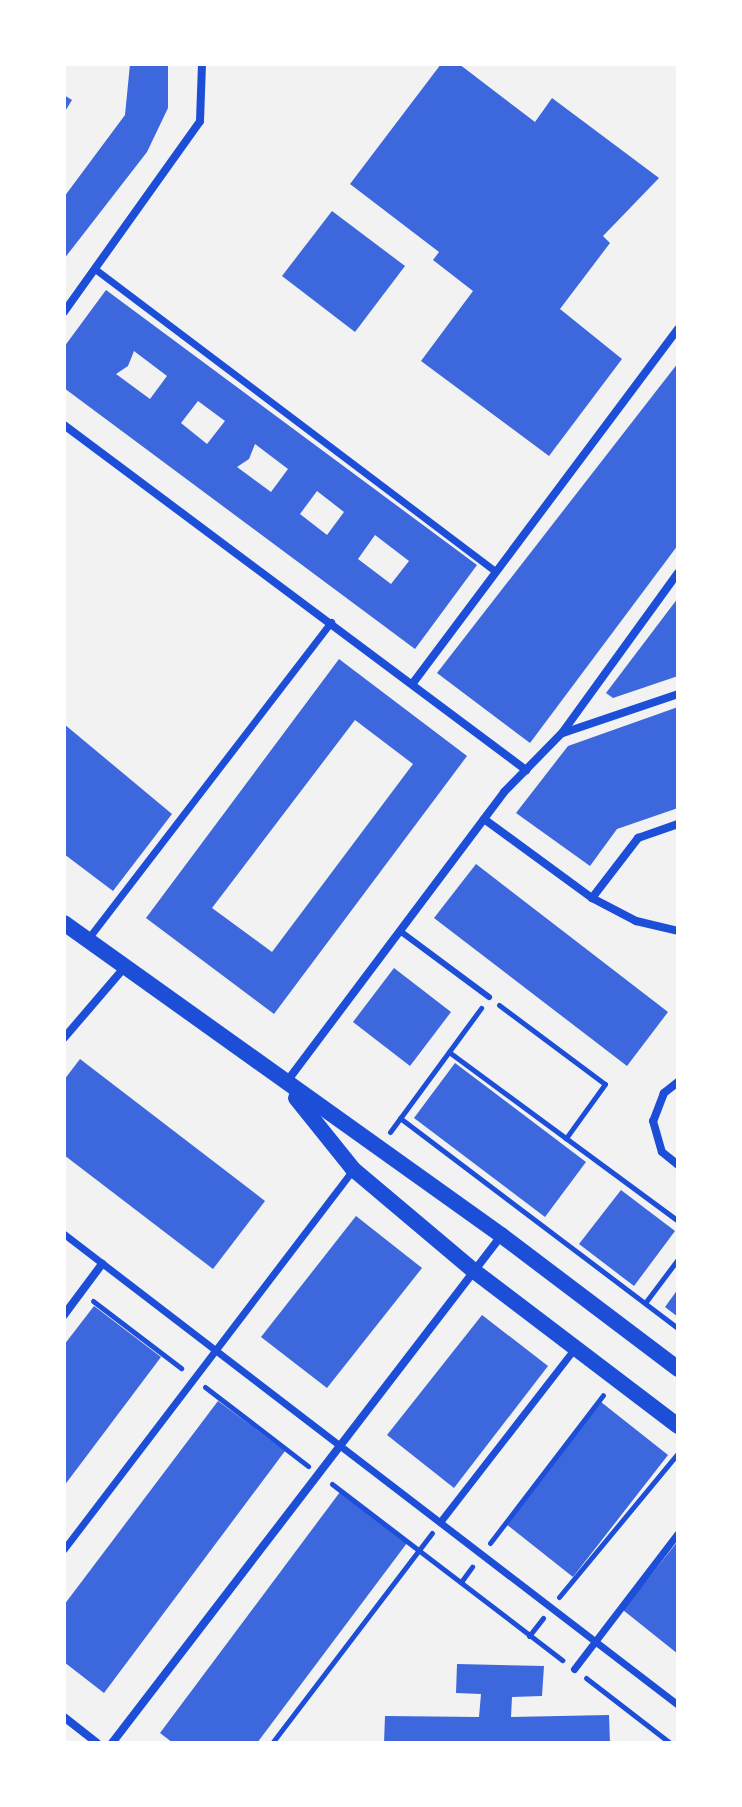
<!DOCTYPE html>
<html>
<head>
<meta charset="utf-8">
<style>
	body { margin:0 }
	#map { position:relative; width:742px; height:1807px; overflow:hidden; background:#f2f2f2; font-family:"Work Sans",sans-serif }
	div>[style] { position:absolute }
	.building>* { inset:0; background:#3d67dc }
	.path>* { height:5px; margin:-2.5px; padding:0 2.5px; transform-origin:2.5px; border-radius:2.5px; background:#1d4ed8 }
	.service>* { height:6px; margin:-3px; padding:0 3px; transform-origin:3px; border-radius:3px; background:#1d4ed8 }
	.pedestrian>* { height:7px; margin:-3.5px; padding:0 3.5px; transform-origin:3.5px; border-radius:3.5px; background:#1d4ed8 }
	.minor>* { height:8px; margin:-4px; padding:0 4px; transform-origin:4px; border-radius:4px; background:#1d4ed8 }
	.secondary>* { height:16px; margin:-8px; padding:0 8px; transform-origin:8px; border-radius:8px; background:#1d4ed8 }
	span { translate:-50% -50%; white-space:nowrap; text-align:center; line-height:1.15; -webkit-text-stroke:7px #fff; paint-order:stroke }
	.frame { position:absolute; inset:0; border:66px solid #fff; pointer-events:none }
</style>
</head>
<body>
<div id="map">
	<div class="building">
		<i style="clip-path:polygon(130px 64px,168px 64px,168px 108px,147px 152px,64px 259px,64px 197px,125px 115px)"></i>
		<i style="clip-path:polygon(441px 64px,459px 64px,535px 122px,552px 98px,659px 178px,603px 236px,610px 243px,560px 309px,622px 359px,549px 456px,421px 361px,473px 291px,433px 260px,439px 252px,350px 184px)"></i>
		<i style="clip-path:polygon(64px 95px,72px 100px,64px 113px)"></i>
		<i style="clip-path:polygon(332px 211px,405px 266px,355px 332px,282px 276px)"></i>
		<i style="clip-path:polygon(evenodd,106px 290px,477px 565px,415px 649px,64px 388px,64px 347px,106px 290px,134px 351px,167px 376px,150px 399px,116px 374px,128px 366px,134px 351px,106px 290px,198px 401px,225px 421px,207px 444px,181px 423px,198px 401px,106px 290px,255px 444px,288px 469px,271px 492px,237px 467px,249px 459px,255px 444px,106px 290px,317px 491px,344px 512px,327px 535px,300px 514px,317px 491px,106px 290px,375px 535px,409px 561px,391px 584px,358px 559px,375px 535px)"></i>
		<i style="clip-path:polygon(678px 363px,678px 545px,530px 743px,437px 673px)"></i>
		<i style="clip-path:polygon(678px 598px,678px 676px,613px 698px,606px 693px)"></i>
		<i style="clip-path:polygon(evenodd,339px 659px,467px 756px,274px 1014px,146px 918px,339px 659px,355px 720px,413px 764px,272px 952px,212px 908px,355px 720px)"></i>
		<i style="clip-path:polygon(678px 707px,678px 808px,617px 829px,590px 866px,516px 813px,568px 746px)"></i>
		<i style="clip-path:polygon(64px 724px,172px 814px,113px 891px,64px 854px)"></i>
		<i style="clip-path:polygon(476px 864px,668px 1012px,627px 1066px,434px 918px)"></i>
		<i style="clip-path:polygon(394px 968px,451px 1012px,410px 1066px,353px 1022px)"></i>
		<i style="clip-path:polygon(80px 1059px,265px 1201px,213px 1269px,64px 1155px,64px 1080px)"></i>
		<i style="clip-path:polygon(455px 1063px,586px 1162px,545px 1217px,414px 1118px)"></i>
		<i style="clip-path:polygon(621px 1190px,675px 1231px,634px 1286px,579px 1244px)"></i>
		<i style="clip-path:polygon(356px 1216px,422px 1268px,327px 1388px,261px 1337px)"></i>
		<i style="clip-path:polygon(678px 1289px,678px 1317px,665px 1307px)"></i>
		<i style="clip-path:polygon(94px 1306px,161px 1357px,64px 1486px,64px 1345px)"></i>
		<i style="clip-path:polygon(482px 1315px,548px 1366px,454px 1488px,387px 1435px)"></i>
		<i style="clip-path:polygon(218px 1401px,285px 1451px,104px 1693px,64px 1662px,64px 1605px)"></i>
		<i style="clip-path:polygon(601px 1402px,668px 1455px,573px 1577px,506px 1524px)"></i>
		<i style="clip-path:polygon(340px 1492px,407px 1543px,257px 1743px,173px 1743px,160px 1733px)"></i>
		<i style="clip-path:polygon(678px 1541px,678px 1654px,623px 1610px)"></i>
		<i style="clip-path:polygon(457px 1664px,544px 1666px,542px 1696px,512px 1697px,511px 1717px,609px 1715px,610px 1743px,384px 1743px,385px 1716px,479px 1717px,481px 1694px,456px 1693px)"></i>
	</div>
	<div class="path">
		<i style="left:499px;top:1005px;width:132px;rotate:36.7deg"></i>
		<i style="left:605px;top:1084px;width:67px;rotate:125.8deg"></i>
		<i style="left:449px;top:1052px;width:285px;rotate:36.4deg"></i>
		<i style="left:400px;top:1118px;width:348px;rotate:37.1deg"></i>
		<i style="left:390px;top:1132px;width:154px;rotate:-53.7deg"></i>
		<i style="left:93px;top:1301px;width:111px;rotate:37.3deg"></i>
		<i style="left:645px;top:1303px;width:55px;rotate:-53.1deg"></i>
		<i style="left:205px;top:1387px;width:130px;rotate:37.5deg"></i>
		<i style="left:332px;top:1484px;width:290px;rotate:37.4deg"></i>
		<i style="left:490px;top:1543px;width:186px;rotate:-52.6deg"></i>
		<i style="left:461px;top:1582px;width:19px;rotate:-54deg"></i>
		<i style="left:559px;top:1597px;width:187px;rotate:-50.4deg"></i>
		<i style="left:529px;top:1636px;width:23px;rotate:-52deg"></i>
		<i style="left:586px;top:1678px;width:106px;rotate:37.7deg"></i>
		<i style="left:272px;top:1743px;width:264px;rotate:-52.7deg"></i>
	</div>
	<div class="service">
		<i style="left:400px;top:931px;width:111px;rotate:36.6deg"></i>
	</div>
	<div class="pedestrian">
		<i style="left:95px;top:269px;width:501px;rotate:37.05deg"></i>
		<i style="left:87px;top:940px;width:401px;rotate:-52.5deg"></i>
		<i style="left:64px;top:1234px;width:774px;rotate:37.49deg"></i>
		<i style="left:440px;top:1522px;width:219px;rotate:-52.2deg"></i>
		<i style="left:64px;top:1549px;width:477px;rotate:-52.7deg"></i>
		<i style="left:574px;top:1669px;width:171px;rotate:-52.6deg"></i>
	</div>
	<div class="minor">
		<i style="left:64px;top:312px;width:234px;rotate:-54.5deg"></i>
		<i style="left:200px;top:121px;width:57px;rotate:-88deg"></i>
		<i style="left:64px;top:425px;width:577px;rotate:36.75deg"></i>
		<i style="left:413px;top:683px;width:442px;rotate:-53.2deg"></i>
		<i style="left:563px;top:733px;width:121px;rotate:-18.7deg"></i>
		<i style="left:484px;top:819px;width:134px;rotate:36.2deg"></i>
		<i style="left:592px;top:898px;width:50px;rotate:27.6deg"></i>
		<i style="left:636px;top:921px;width:43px;rotate:13.4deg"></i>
		<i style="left:592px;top:898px;width:76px;rotate:-52.5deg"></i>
		<i style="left:638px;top:838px;width:42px;rotate:-19.3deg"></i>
		<i style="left:64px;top:1038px;width:92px;rotate:-49.4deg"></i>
		<i style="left:678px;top:1082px;width:18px;rotate:142deg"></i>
		<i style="left:664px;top:1093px;width:30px;rotate:111deg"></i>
		<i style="left:653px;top:1121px;width:32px;rotate:74deg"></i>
		<i style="left:662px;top:1152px;width:21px;rotate:39deg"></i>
		<i style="left:285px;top:1084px;width:365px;rotate:-53.1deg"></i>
		<i style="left:504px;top:792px;width:83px;rotate:-45.5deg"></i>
		<i style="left:562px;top:733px;width:198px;rotate:-54.1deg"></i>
		<i style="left:64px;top:1315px;width:64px;rotate:-53.3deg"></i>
		<i style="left:64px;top:1717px;width:42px;rotate:38.2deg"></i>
		<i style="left:112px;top:1743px;width:639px;rotate:-52.5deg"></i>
	</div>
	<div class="secondary">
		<i style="left:64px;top:923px;width:537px;rotate:35.53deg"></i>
		<i style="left:501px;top:1235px;width:222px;rotate:37.1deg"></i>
		<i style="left:296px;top:1098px;width:91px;rotate:51.2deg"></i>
		<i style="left:353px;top:1169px;width:158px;rotate:40.1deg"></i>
		<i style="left:474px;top:1271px;width:256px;rotate:37.2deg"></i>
	</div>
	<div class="frame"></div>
</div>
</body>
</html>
